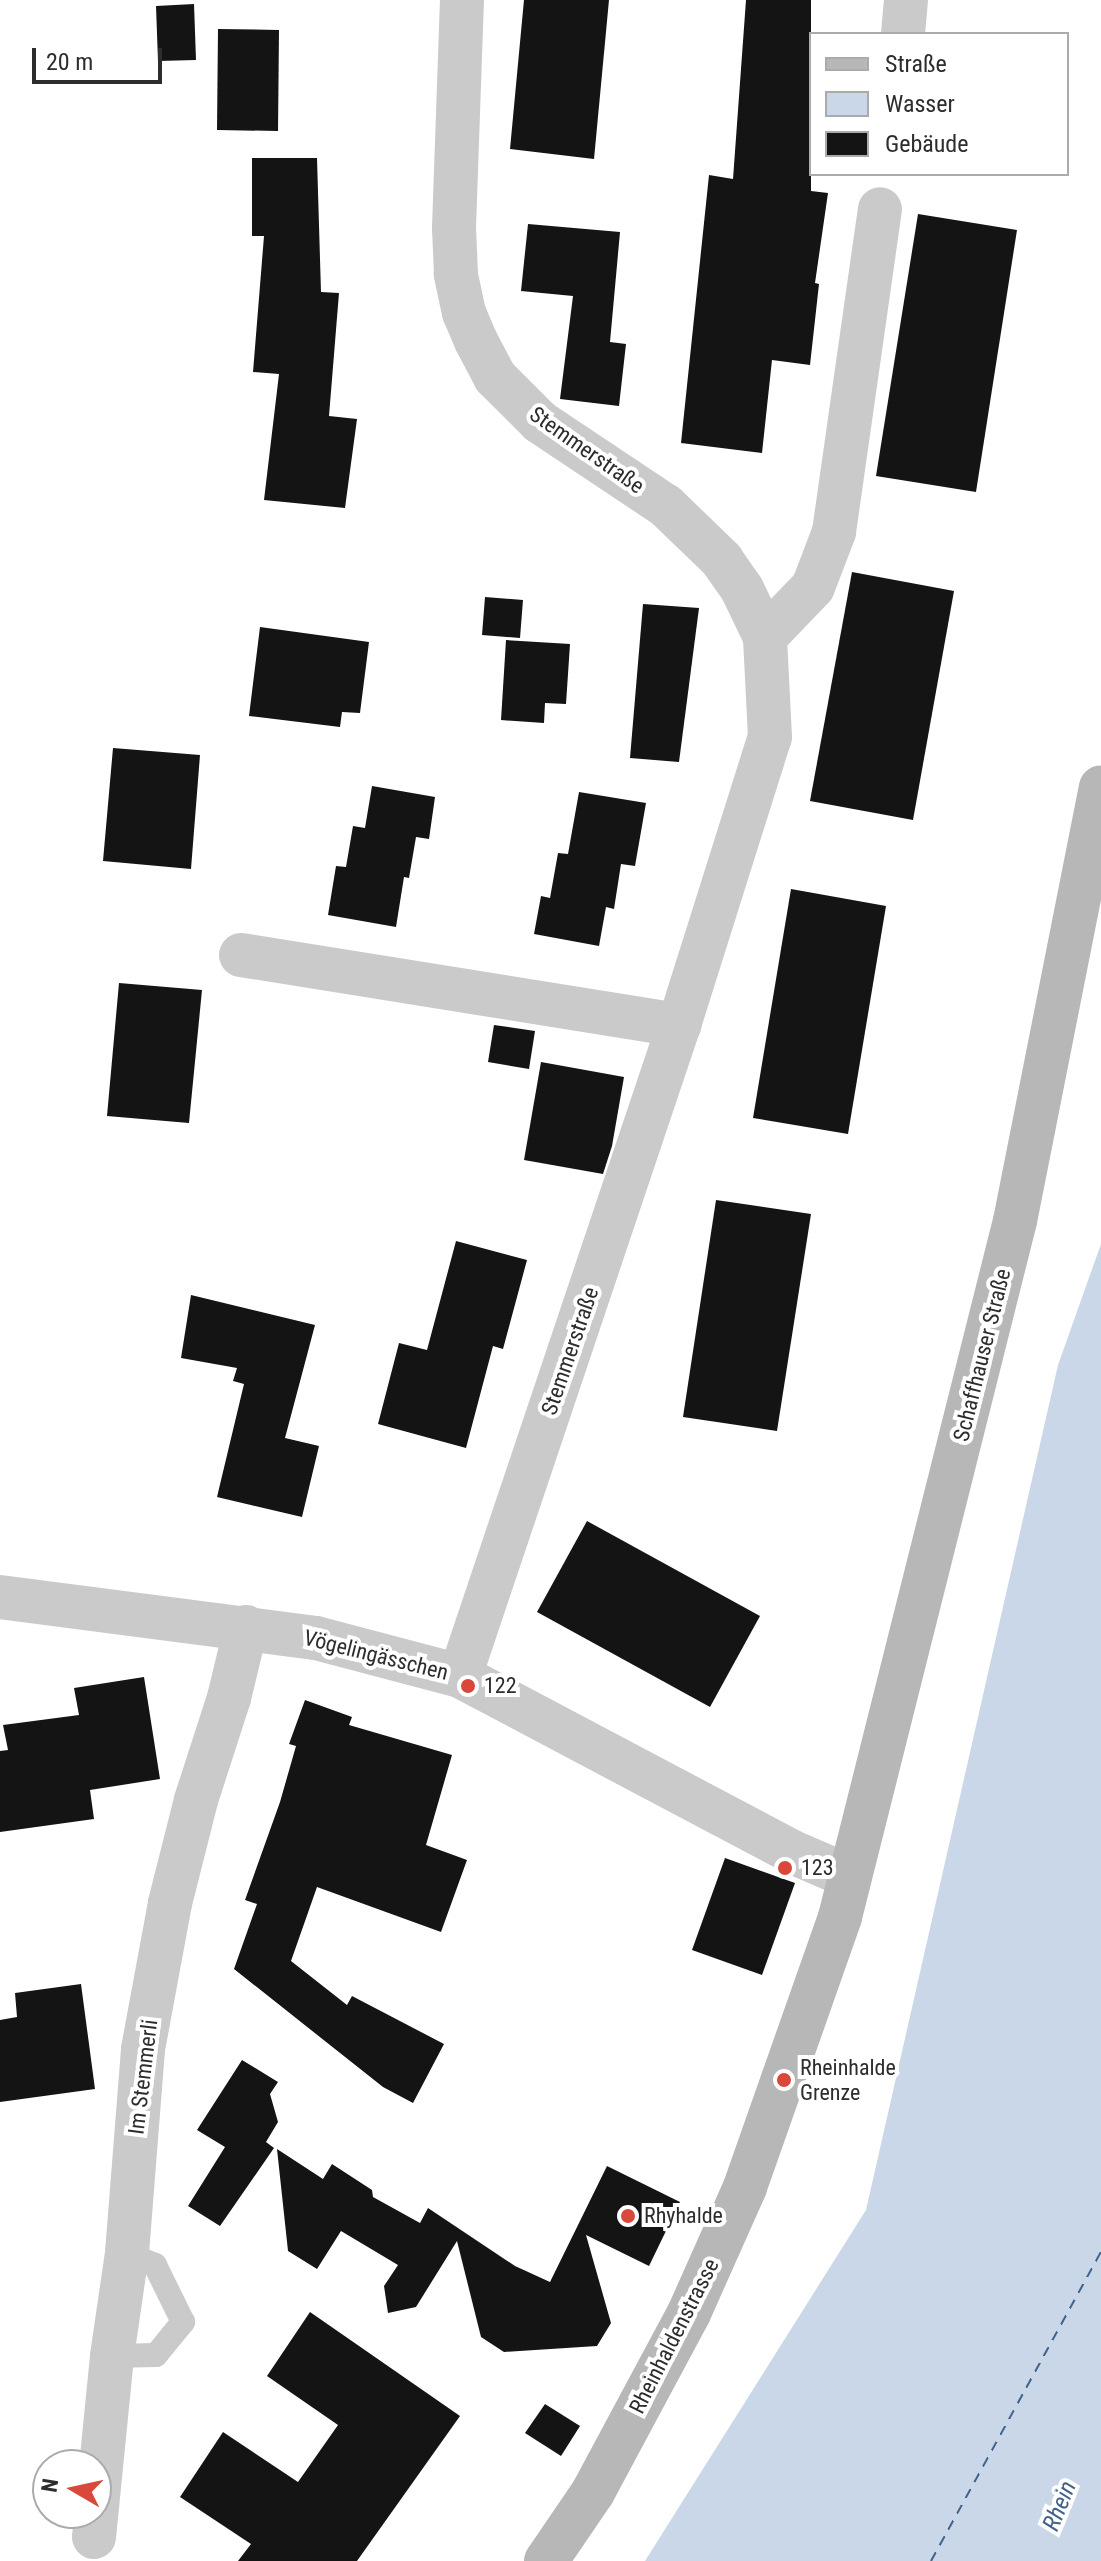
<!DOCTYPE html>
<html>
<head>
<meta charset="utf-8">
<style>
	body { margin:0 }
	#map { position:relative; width:1101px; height:2561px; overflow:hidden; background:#fff; font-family:"Roboto Condensed",sans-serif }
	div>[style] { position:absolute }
	.water>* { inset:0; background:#c9d7e8 }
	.ferry>* { height:2px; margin-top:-1px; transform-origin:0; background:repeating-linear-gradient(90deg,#416289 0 10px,transparent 0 18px) }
	.building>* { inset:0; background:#141414 }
	.lane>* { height:24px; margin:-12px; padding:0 12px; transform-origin:12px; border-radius:12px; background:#cacaca }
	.street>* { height:44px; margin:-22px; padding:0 22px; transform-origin:22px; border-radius:22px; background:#cacaca }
	.secondary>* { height:44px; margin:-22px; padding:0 22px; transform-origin:22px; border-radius:22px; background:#b7b7b7 }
	.dots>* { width:22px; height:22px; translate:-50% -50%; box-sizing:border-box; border:4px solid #fff; border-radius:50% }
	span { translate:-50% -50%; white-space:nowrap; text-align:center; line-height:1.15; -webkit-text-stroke:8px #fff; paint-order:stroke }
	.street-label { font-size:22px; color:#2d2d2d }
	.poi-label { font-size:22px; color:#2d2d2d }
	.left { translate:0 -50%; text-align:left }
	.water-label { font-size:24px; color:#416289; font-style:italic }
	.legend { position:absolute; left:809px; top:32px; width:260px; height:144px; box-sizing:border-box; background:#fff; border:2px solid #ababab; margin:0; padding:10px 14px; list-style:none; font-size:24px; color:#2d2d2d }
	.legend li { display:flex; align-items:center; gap:16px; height:40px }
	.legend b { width:40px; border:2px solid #ababab }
	.north { position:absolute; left:32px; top:2449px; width:80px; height:80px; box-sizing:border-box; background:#fff; border:2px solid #ababab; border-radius:50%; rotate:279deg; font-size:22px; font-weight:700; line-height:32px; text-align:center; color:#2d2d2d }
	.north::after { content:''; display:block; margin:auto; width:28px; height:36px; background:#d9483b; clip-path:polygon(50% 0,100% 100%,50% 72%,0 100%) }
	.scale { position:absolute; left:32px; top:48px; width:130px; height:36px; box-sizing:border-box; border:4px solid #2d2d2d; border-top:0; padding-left:10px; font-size:24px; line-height:28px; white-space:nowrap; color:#2d2d2d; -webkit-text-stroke:6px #fff; paint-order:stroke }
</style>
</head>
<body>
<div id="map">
	<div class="water">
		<i style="clip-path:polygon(1101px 1244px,1101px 2561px,645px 2561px,866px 2210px,1058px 1365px)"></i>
	</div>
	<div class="ferry">
		<i style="left:931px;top:2561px;width:353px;rotate:-61.2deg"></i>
	</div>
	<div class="building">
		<i style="clip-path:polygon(524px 0,609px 0,594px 159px,510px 149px)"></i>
		<i style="clip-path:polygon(746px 0,811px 0,811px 191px,828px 193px,815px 283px,819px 284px,810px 365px,772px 360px,762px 453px,681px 443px,709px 175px,733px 179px)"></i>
		<i style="clip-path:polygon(194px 4px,196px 60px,158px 61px,156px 6px)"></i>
		<i style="clip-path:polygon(218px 29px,279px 30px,278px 131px,217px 130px)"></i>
		<i style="clip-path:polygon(252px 158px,317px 158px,321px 292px,339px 293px,329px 416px,357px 419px,345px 508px,264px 500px,279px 374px,253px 372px,264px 236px,252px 236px)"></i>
		<i style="clip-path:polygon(918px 214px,1017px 230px,976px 492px,876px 476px)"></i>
		<i style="clip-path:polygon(528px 224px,620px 232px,610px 342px,626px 344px,619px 406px,560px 399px,573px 296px,521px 291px)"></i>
		<i style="clip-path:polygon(852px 572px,954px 591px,913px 820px,810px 801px)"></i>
		<i style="clip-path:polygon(485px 597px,523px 600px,520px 638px,482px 635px)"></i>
		<i style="clip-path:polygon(643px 604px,699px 608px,679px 762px,630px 758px)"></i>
		<i style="clip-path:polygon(260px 627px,369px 642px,360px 713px,342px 712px,340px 727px,249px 716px)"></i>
		<i style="clip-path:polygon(506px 640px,570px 644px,566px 704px,545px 703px,544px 723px,501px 720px)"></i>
		<i style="clip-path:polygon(113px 748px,200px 755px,191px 869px,103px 861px)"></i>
		<i style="clip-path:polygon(372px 786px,435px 797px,429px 839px,416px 837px,409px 878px,404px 877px,396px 927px,328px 915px,336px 866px,346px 867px,353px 826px,365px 828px)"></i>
		<i style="clip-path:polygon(579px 792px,646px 803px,635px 866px,621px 864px,614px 909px,606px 907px,599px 946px,534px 934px,541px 896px,550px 898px,558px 853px,568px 854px)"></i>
		<i style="clip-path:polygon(791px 889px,886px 906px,848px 1134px,753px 1118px)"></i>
		<i style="clip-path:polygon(119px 983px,202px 990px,189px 1123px,107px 1116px)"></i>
		<i style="clip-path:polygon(494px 1025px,535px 1031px,529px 1069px,488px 1062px)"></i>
		<i style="clip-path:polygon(541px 1062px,624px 1077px,612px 1146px,603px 1174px,524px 1160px)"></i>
		<i style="clip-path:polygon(716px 1200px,811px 1214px,777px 1431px,683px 1417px)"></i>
		<i style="clip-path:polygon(456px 1241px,527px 1260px,503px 1349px,493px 1346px,466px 1448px,378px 1424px,399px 1343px,427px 1350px)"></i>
		<i style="clip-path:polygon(191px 1295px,315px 1325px,285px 1438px,319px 1446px,302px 1517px,217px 1497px,244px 1384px,233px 1381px,237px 1368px,181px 1358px)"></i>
		<i style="clip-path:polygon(587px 1521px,760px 1616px,710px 1707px,537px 1612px)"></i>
		<i style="clip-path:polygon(144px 1677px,160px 1779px,90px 1790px,94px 1819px,0 1832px,0 1751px,8px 1750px,3px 1725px,79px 1715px,74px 1688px)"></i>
		<i style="clip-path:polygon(305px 1700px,352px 1717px,349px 1725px,452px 1755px,426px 1845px,467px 1860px,441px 1932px,317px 1887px,291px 1961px,347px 2005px,352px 1996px,444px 2044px,413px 2103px,383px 2087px,234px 1969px,257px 1904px,245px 1900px,280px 1802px,296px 1746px,289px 1744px)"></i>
		<i style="clip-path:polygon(725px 1858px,795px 1883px,762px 1975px,692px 1950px)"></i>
		<i style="clip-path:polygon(81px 1984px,95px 2089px,0 2102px,0 2020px,17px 2017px,15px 1993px)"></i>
		<i style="clip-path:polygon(242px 2060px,278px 2082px,270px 2094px,278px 2122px,266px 2142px,274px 2148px,220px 2226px,188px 2206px,225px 2147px,197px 2130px)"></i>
		<i style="clip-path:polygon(277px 2149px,323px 2179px,332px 2164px,372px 2190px,373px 2197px,420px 2223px,428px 2208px,515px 2266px,550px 2282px,607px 2166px,680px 2202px,649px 2266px,586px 2235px,611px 2323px,597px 2346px,504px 2352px,481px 2337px,457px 2241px,416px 2307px,388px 2313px,384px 2286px,398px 2265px,341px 2231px,317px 2269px,288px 2251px)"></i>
		<i style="clip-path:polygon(310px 2312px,460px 2416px,357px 2561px,238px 2561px,251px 2544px,180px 2497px,223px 2432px,298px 2482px,338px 2425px,267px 2376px)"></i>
		<i style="clip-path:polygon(545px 2404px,580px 2426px,561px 2456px,525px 2433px)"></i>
	</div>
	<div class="lane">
		<i style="left:112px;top:2356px;width:44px;rotate:-1.3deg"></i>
		<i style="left:156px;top:2355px;width:43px;rotate:-50.7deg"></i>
		<i style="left:183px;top:2322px;width:64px;rotate:-116.2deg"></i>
		<i style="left:155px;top:2265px;width:30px;rotate:-157deg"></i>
	</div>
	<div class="street">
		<i style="left:903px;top:34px;width:34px;rotate:-85deg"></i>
		<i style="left:765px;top:637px;width:69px;rotate:-46.2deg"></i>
		<i style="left:813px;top:587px;width:59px;rotate:-69.1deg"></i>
		<i style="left:834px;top:532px;width:326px;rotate:-81.9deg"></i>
		<i style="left:241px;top:955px;width:444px;rotate:9.1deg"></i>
		<i style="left:0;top:1597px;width:319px;rotate:7.4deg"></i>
		<i style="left:316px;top:1638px;width:149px;rotate:14.8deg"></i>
		<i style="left:460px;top:1676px;width:374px;rotate:27.9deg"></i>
		<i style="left:790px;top:1851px;width:65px;rotate:23.4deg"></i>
		<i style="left:460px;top:1676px;width:687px;rotate:-71.41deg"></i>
		<i style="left:679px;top:1025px;width:302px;rotate:-72.5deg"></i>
		<i style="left:770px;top:737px;width:100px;rotate:-92.9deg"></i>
		<i style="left:765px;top:637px;width:53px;rotate:-115.6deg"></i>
		<i style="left:742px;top:589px;width:35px;rotate:-125deg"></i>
		<i style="left:722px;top:560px;width:78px;rotate:-136deg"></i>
		<i style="left:666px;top:506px;width:151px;rotate:-146.3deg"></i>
		<i style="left:540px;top:422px;width:64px;rotate:-135deg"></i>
		<i style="left:495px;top:377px;width:41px;rotate:-117.8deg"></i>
		<i style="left:476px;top:341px;width:30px;rotate:-113deg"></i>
		<i style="left:464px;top:313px;width:40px;rotate:-102deg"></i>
		<i style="left:456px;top:274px;width:46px;rotate:-92.5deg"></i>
		<i style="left:454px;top:228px;width:228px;rotate:-88deg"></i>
		<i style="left:94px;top:2537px;width:182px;rotate:-84.3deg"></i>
		<i style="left:112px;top:2356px;width:104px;rotate:-81.7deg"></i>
		<i style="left:127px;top:2253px;width:205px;rotate:-85.5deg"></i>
		<i style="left:143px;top:2049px;width:148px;rotate:-79.5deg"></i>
		<i style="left:170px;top:1903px;width:106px;rotate:-75.8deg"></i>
		<i style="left:196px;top:1800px;width:107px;rotate:-72.1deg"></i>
		<i style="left:229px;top:1698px;width:73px;rotate:-76.5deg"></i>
	</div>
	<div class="secondary">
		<i style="left:546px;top:2561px;width:83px;rotate:-55.7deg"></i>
		<i style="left:593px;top:2492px;width:203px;rotate:-61.8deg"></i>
		<i style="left:689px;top:2313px;width:138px;rotate:-66deg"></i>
		<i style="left:745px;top:2187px;width:286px;rotate:-70.6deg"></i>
		<i style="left:840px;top:1917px;width:718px;rotate:-75.89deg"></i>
		<i style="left:1015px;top:1221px;width:442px;rotate:-78.8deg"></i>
	</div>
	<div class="dots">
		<i style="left:468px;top:1686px;background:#d9483b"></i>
		<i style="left:785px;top:1868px;background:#d9483b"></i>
		<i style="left:784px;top:2080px;background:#d9483b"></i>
		<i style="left:628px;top:2216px;background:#d9483b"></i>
	</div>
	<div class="street-label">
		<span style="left:587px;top:450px;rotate:35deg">Stemmerstraße</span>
		<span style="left:570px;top:1351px;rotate:-71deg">Stemmerstraße</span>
		<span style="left:982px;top:1355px;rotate:-76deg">Schaffhauser Straße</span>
		<span style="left:376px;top:1655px;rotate:14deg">Vögelingässchen</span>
		<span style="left:143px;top:2077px;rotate:-83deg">Im Stemmerli</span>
		<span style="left:674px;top:2336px;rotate:-63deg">Rheinhaldenstrasse</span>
	</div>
	<div class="poi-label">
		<span class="left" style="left:484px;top:1686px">122</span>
		<span class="left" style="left:801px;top:1868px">123</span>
		<span class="left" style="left:800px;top:2080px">Rheinhalde<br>Grenze</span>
		<span class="left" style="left:644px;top:2216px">Rhyhalde</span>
	</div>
	<div class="water-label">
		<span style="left:1060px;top:2506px;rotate:-68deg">Rhein</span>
	</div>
	<ul class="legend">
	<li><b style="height:10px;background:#b7b7b7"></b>Straße</li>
	<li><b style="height:22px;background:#c9d7e8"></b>Wasser</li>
	<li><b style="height:22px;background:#141414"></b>Gebäude</li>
	</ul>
	<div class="north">N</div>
	<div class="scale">20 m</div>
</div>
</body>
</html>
